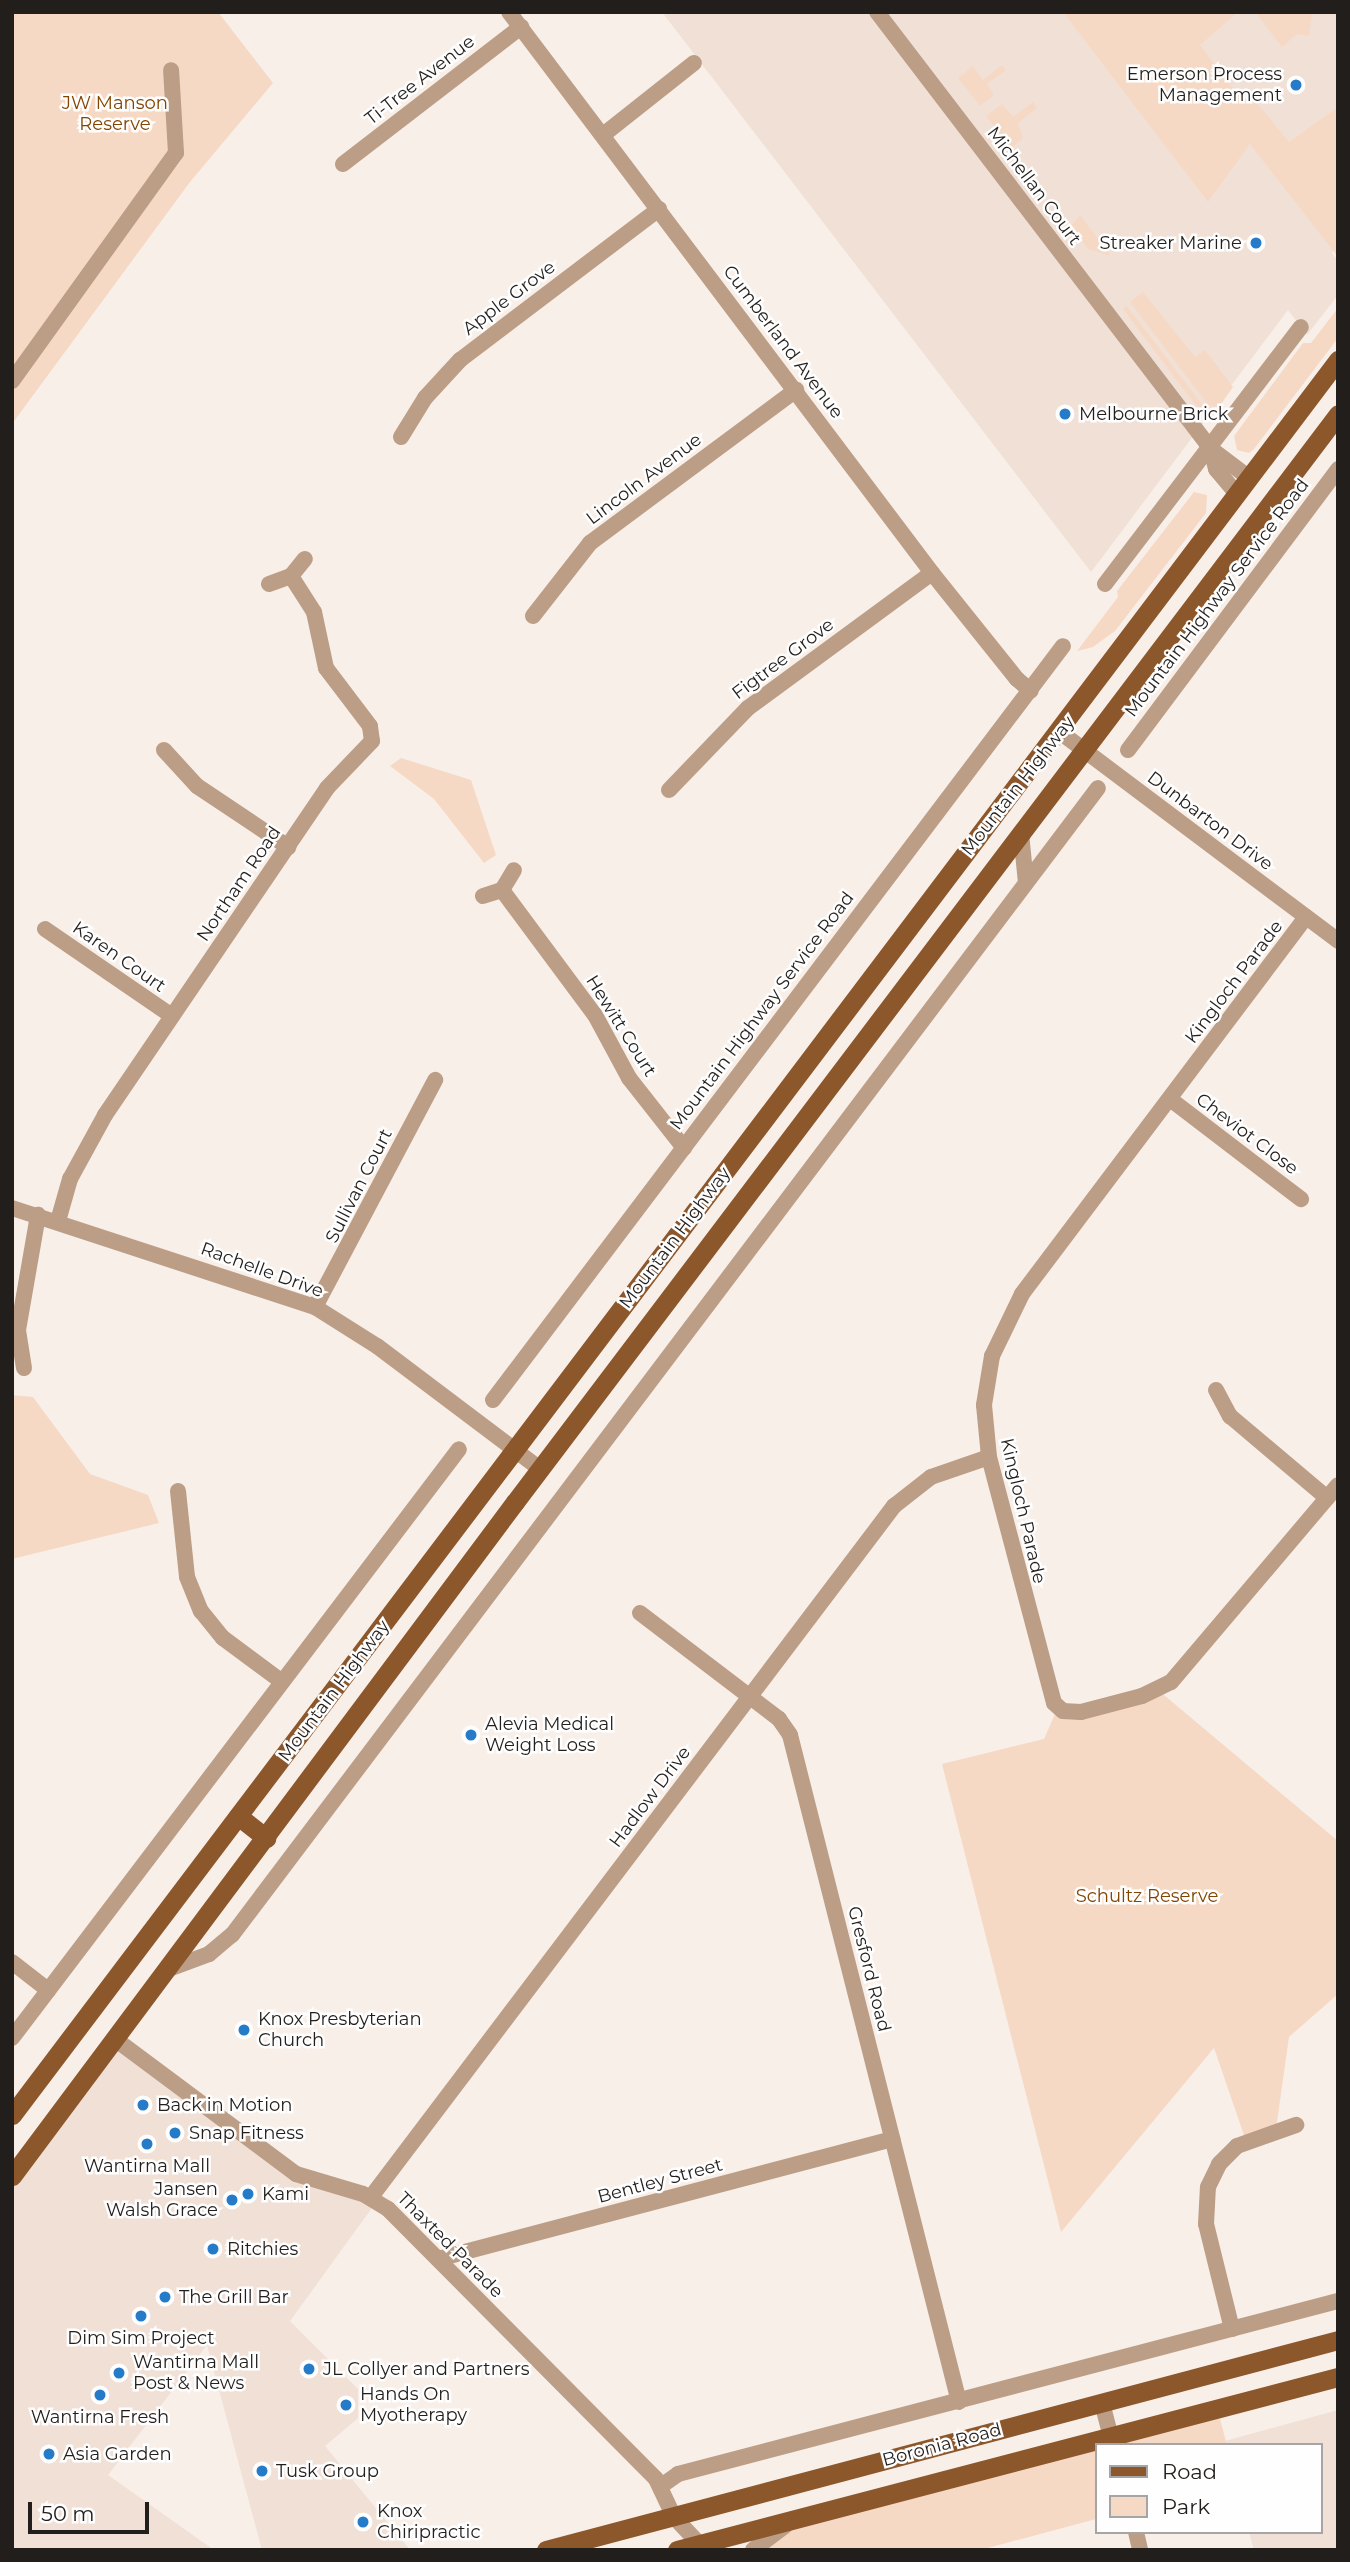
<!DOCTYPE html>
<html>
<head>
<meta charset="utf-8">
<style>
	body { margin:0 }
	#map { position:relative; width:1350px; height:2562px; overflow:hidden; background:#f8efe9; font-family:Montserrat,sans-serif }
	div>[style] { position:absolute }
	.built>* { inset:0; background:#f0e0d6 }
	.green>* { inset:0; background:#f6d9c5 }
	.minor>* { height:16px; margin:-8px; padding:0 8px; transform-origin:8px; border-radius:8px; background:#bc9e87 }
	.primary>* { height:19px; margin:-9.5px; padding:0 9.5px; transform-origin:9.5px; border-radius:9.5px; background:#8c572b }
	.dots>* { width:19px; height:19px; translate:-50% -50%; box-sizing:border-box; border:4px solid #fefefe; border-radius:50% }
	span { translate:-50% -50%; white-space:nowrap; text-align:center; line-height:1.15; -webkit-text-stroke:5px #fefefe; paint-order:stroke }
	.poi-label { font-size:18px; color:#211e1c }
	.right { translate:-100% -50%; text-align:right }
	.left { translate:0 -50%; text-align:left }
	.street-label { font-size:18px; color:#211e1c }
	.park-label { font-size:18px; color:#824400 }
	.frame { position:absolute; inset:0; border:14px solid #211e1c; pointer-events:none }
	.legend { position:absolute; left:1095px; top:2443px; width:228px; height:91px; box-sizing:border-box; background:#fefefe; border:2px solid #a6a4a4; margin:0; padding:9px 12px; list-style:none; font-size:21px; color:#211e1c }
	.legend li { display:flex; align-items:center; gap:14px; height:35px }
	.legend b { width:35px; border:2px solid #a6a4a4 }
	.scale { position:absolute; left:28px; top:2502px; width:121px; height:32px; box-sizing:border-box; border:4px solid #211e1c; border-top:0; padding-left:9px; font-size:21px; line-height:24px; white-space:nowrap; color:#211e1c; -webkit-text-stroke:5px #fefefe; paint-order:stroke }
</style>
</head>
<body>
<div id="map">
	<div class="built">
		<i style="clip-path:polygon(662px 12px,1338px 12px,1338px 245px,1332px 253px,1338px 261px,1338px 295px,1307px 335px,1288px 310px,1091px 572px)"></i>
		<i style="clip-path:polygon(115px 2039px,282px 2166px,377px 2201px,290px 2321px,358px 2389px,358px 2418px,325px 2446px,410px 2550px,262px 2550px,207px 2345px,108px 2475px,214px 2550px,12px 2550px,12px 2176px)"></i>
		<i style="clip-path:polygon(1338px 2410px,1338px 2550px,1254px 2550px,1249px 2532px,1320px 2532px,1320px 2445px,1227px 2445px,1225px 2441px)"></i>
	</div>
	<div class="green">
		<i style="clip-path:polygon(12px 12px,218px 12px,273px 83px,190px 182px,12px 424px)"></i>
		<i style="clip-path:polygon(1063px 12px,1238px 12px,1200px 45px,1231px 86px,1252px 97px,1289px 142px,1338px 107px,1338px 257px,1250px 144px,1208px 202px)"></i>
		<i style="clip-path:polygon(1255px 12px,1327px 12px,1312px 14px,1309px 36px,1297px 34px,1282px 47px)"></i>
		<i style="clip-path:polygon(1002px 65px,1006px 70px,987px 84px,994px 95px,980px 106px,958px 78px,973px 66px,983px 80px)"></i>
		<i style="clip-path:polygon(1033px 102px,1037px 108px,1018px 123px,1023px 138px,1011px 148px,986px 116px,1002px 104px,1013px 117px)"></i>
		<i style="clip-path:polygon(1080px 215px,1111px 256px,1088px 249px,1071px 226px)"></i>
		<i style="clip-path:polygon(1143px 292px,1195px 357px,1205px 350px,1233px 387px,1219px 407px,1209px 406px,1130px 302px)"></i>
		<i style="clip-path:polygon(1127px 306px,1204px 407px,1200px 411px,1123px 309px)"></i>
		<i style="clip-path:polygon(1338px 308px,1338px 338px,1254px 449px,1249px 453px,1237px 450px,1234px 436px,1303px 343px,1311px 343px)"></i>
		<i style="clip-path:polygon(1194px 492px,1207px 495px,1206px 513px,1115px 631px,1093px 647px,1077px 651px,1118px 597px,1117px 591px)"></i>
		<i style="clip-path:polygon(401px 758px,471px 780px,496px 855px,484px 863px,434px 799px,390px 766px)"></i>
		<i style="clip-path:polygon(12px 1395px,33px 1397px,90px 1474px,148px 1495px,159px 1523px,12px 1559px)"></i>
		<i style="clip-path:polygon(1158px 1690px,1338px 1841px,1338px 1994px,1289px 2037px,1276px 2129px,1246px 2141px,1214px 2048px,1061px 2232px,942px 1764px,1044px 1739px,1058px 1707px,1063px 1711px)"></i>
		<i style="clip-path:polygon(1217px 2408px,1227px 2445px,1096px 2445px,1096px 2519px,980px 2550px,753px 2550px,769px 2535px)"></i>
	</div>
	<div class="minor">
		<i style="left:509px;top:12px;width:703px;rotate:52.98deg"></i>
		<i style="left:932px;top:573px;width:136px;rotate:51.3deg"></i>
		<i style="left:1017px;top:679px;width:18px;rotate:41deg"></i>
		<i style="left:877px;top:12px;width:550px;rotate:52.61deg"></i>
		<i style="left:1211px;top:449px;width:46px;rotate:37.1deg"></i>
		<i style="left:603px;top:135px;width:116px;rotate:-38.4deg"></i>
		<i style="left:343px;top:164px;width:225px;rotate:-37.6deg"></i>
		<i style="left:12px;top:381px;width:281px;rotate:-54.3deg"></i>
		<i style="left:176px;top:153px;width:83px;rotate:-93.4deg"></i>
		<i style="left:401px;top:437px;width:46px;rotate:-58.4deg"></i>
		<i style="left:425px;top:398px;width:52px;rotate:-47.4deg"></i>
		<i style="left:460px;top:360px;width:250px;rotate:-37.2deg"></i>
		<i style="left:1211px;top:449px;width:21px;rotate:76deg"></i>
		<i style="left:1216px;top:469px;width:31px;rotate:50deg"></i>
		<i style="left:269px;top:584px;width:23px;rotate:-20deg"></i>
		<i style="left:291px;top:576px;width:22px;rotate:-51deg"></i>
		<i style="left:1105px;top:584px;width:323px;rotate:-52.7deg"></i>
		<i style="left:533px;top:616px;width:93px;rotate:-52deg"></i>
		<i style="left:590px;top:543px;width:257px;rotate:-36.6deg"></i>
		<i style="left:1060px;top:732px;width:348px;rotate:36.9deg"></i>
		<i style="left:164px;top:750px;width:49px;rotate:47.5deg"></i>
		<i style="left:197px;top:786px;width:110px;rotate:33.8deg"></i>
		<i style="left:1128px;top:750px;width:351px;rotate:-53.2deg"></i>
		<i style="left:669px;top:790px;width:114px;rotate:-46.1deg"></i>
		<i style="left:748px;top:708px;width:228px;rotate:-36.3deg"></i>
		<i style="left:1021px;top:833px;width:50px;rotate:84.3deg"></i>
		<i style="left:502px;top:890px;width:156px;rotate:53.4deg"></i>
		<i style="left:595px;top:1015px;width:72px;rotate:61.6deg"></i>
		<i style="left:629px;top:1078px;width:89px;rotate:51.8deg"></i>
		<i style="left:483px;top:896px;width:20px;rotate:-18deg"></i>
		<i style="left:502px;top:890px;width:23px;rotate:-59deg"></i>
		<i style="left:1306px;top:917px;width:472px;rotate:127deg"></i>
		<i style="left:1022px;top:1294px;width:69px;rotate:115.8deg"></i>
		<i style="left:992px;top:1356px;width:50px;rotate:99.3deg"></i>
		<i style="left:984px;top:1405px;width:52px;rotate:84.5deg"></i>
		<i style="left:989px;top:1457px;width:254px;rotate:75.2deg"></i>
		<i style="left:1054px;top:1703px;width:12px;rotate:42deg"></i>
		<i style="left:1063px;top:1711px;width:18px;rotate:3deg"></i>
		<i style="left:1081px;top:1712px;width:63px;rotate:-14.7deg"></i>
		<i style="left:1142px;top:1696px;width:32px;rotate:-26deg"></i>
		<i style="left:1171px;top:1682px;width:258px;rotate:-49.7deg"></i>
		<i style="left:45px;top:929px;width:154px;rotate:34.4deg"></i>
		<i style="left:1170px;top:1099px;width:165px;rotate:37.4deg"></i>
		<i style="left:12px;top:1208px;width:319px;rotate:18.1deg"></i>
		<i style="left:315px;top:1307px;width:73px;rotate:32.2deg"></i>
		<i style="left:377px;top:1346px;width:204px;rotate:37deg"></i>
		<i style="left:58px;top:1221px;width:44px;rotate:-74.1deg"></i>
		<i style="left:70px;top:1179px;width:73px;rotate:-61.3deg"></i>
		<i style="left:105px;top:1115px;width:395px;rotate:-55.8deg"></i>
		<i style="left:327px;top:788px;width:65px;rotate:-46.2deg"></i>
		<i style="left:372px;top:741px;width:15px;rotate:-98deg"></i>
		<i style="left:370px;top:726px;width:73px;rotate:-127.2deg"></i>
		<i style="left:326px;top:668px;width:57px;rotate:-102.1deg"></i>
		<i style="left:314px;top:612px;width:43px;rotate:-122.6deg"></i>
		<i style="left:315px;top:1307px;width:257px;rotate:-62.1deg"></i>
		<i style="left:24px;top:1368px;width:38px;rotate:-99deg"></i>
		<i style="left:18px;top:1330px;width:117px;rotate:-80.1deg"></i>
		<i style="left:1216px;top:1390px;width:30px;rotate:62deg"></i>
		<i style="left:1230px;top:1416px;width:127px;rotate:40.2deg"></i>
		<i style="left:493px;top:1400px;width:945px;rotate:-52.91deg"></i>
		<i style="left:178px;top:1491px;width:86px;rotate:84deg"></i>
		<i style="left:187px;top:1577px;width:37px;rotate:68deg"></i>
		<i style="left:201px;top:1611px;width:35px;rotate:51deg"></i>
		<i style="left:223px;top:1638px;width:72px;rotate:36.6deg"></i>
		<i style="left:640px;top:1613px;width:175px;rotate:37.3deg"></i>
		<i style="left:779px;top:1719px;width:19px;rotate:55deg"></i>
		<i style="left:790px;top:1735px;width:688px;rotate:75.78deg"></i>
		<i style="left:12px;top:1962px;width:46px;rotate:37.9deg"></i>
		<i style="left:166px;top:1970px;width:46px;rotate:-20.4deg"></i>
		<i style="left:209px;top:1954px;width:30px;rotate:-40deg"></i>
		<i style="left:232px;top:1935px;width:1437px;rotate:-52.95deg"></i>
		<i style="left:12px;top:2038px;width:739px;rotate:-52.8deg"></i>
		<i style="left:115px;top:2039px;width:226px;rotate:36.7deg"></i>
		<i style="left:296px;top:2174px;width:70px;rotate:16.6deg"></i>
		<i style="left:363px;top:2194px;width:29px;rotate:31deg"></i>
		<i style="left:388px;top:2209px;width:380px;rotate:45.2deg"></i>
		<i style="left:656px;top:2479px;width:42px;rotate:64.7deg"></i>
		<i style="left:674px;top:2517px;width:45px;rotate:46.8deg"></i>
		<i style="left:371px;top:2197px;width:867px;rotate:-52.88deg"></i>
		<i style="left:894px;top:1506px;width:47px;rotate:-38.1deg"></i>
		<i style="left:931px;top:1477px;width:61px;rotate:-19deg"></i>
		<i style="left:438px;top:2259px;width:470px;rotate:-14.8deg"></i>
		<i style="left:1232px;top:2329px;width:108px;rotate:-103.9deg"></i>
		<i style="left:1206px;top:2224px;width:37px;rotate:-87deg"></i>
		<i style="left:1208px;top:2187px;width:25px;rotate:-64deg"></i>
		<i style="left:1219px;top:2164px;width:25px;rotate:-45deg"></i>
		<i style="left:1237px;top:2146px;width:63px;rotate:-19.6deg"></i>
		<i style="left:1102px;top:2403px;width:43px;rotate:75.3deg"></i>
		<i style="left:661px;top:2486px;width:21px;rotate:-35deg"></i>
		<i style="left:678px;top:2474px;width:682px;rotate:-14.69deg"></i>
		<i style="left:1136px;top:2532px;width:18px;rotate:77deg"></i>
		<i style="left:753px;top:2550px;width:41px;rotate:-37.1deg"></i>
	</div>
	<div class="primary">
		<i style="left:238px;top:1816px;width:36px;rotate:38deg"></i>
		<i style="left:12px;top:2115px;width:2200px;rotate:-52.93deg"></i>
		<i style="left:12px;top:2176px;width:841px;rotate:-53.27deg"></i>
		<i style="left:515px;top:1502px;width:1364px;rotate:-52.89deg"></i>
		<i style="left:546px;top:2550px;width:819px;rotate:-14.85deg"></i>
		<i style="left:677px;top:2550px;width:683px;rotate:-14.67deg"></i>
	</div>
	<div class="dots">
		<i style="left:1296px;top:85px;background:#267bc9"></i>
		<i style="left:1256px;top:243px;background:#267bc9"></i>
		<i style="left:1065px;top:414px;background:#267bc9"></i>
		<i style="left:471px;top:1735px;background:#267bc9"></i>
		<i style="left:244px;top:2030px;background:#267bc9"></i>
		<i style="left:143px;top:2105px;background:#267bc9"></i>
		<i style="left:175px;top:2133px;background:#267bc9"></i>
		<i style="left:147px;top:2144px;background:#267bc9"></i>
		<i style="left:248px;top:2194px;background:#267bc9"></i>
		<i style="left:232px;top:2200px;background:#267bc9"></i>
		<i style="left:213px;top:2249px;background:#267bc9"></i>
		<i style="left:165px;top:2297px;background:#267bc9"></i>
		<i style="left:141px;top:2316px;background:#267bc9"></i>
		<i style="left:309px;top:2369px;background:#267bc9"></i>
		<i style="left:119px;top:2373px;background:#267bc9"></i>
		<i style="left:100px;top:2395px;background:#267bc9"></i>
		<i style="left:346px;top:2405px;background:#267bc9"></i>
		<i style="left:49px;top:2454px;background:#267bc9"></i>
		<i style="left:262px;top:2471px;background:#267bc9"></i>
		<i style="left:363px;top:2522px;background:#267bc9"></i>
	</div>
	<div class="poi-label">
		<span class="right" style="left:1282px;top:85px">Emerson Process<br>Management</span>
		<span class="right" style="left:1242px;top:243px">Streaker Marine</span>
		<span class="left" style="left:1079px;top:414px">Melbourne Brick</span>
		<span class="left" style="left:485px;top:1735px">Alevia Medical<br>Weight Loss</span>
		<span class="left" style="left:258px;top:2030px">Knox Presbyterian<br>Church</span>
		<span class="left" style="left:157px;top:2105px">Back in Motion</span>
		<span class="left" style="left:189px;top:2133px">Snap Fitness</span>
		<span style="left:147px;top:2166px">Wantirna Mall</span>
		<span class="right" style="left:218px;top:2200px">Jansen<br>Walsh Grace</span>
		<span class="left" style="left:262px;top:2194px">Kami</span>
		<span class="left" style="left:227px;top:2249px">Ritchies</span>
		<span class="left" style="left:179px;top:2297px">The Grill Bar</span>
		<span style="left:141px;top:2338px">Dim Sim Project</span>
		<span class="left" style="left:133px;top:2373px">Wantirna Mall<br>Post &amp; News</span>
		<span class="left" style="left:323px;top:2369px">JL Collyer and Partners</span>
		<span class="left" style="left:360px;top:2405px">Hands On<br>Myotherapy</span>
		<span style="left:100px;top:2417px">Wantirna Fresh</span>
		<span class="left" style="left:63px;top:2454px">Asia Garden</span>
		<span class="left" style="left:276px;top:2471px">Tusk Group</span>
		<span class="left" style="left:377px;top:2522px">Knox<br>Chiripractic</span>
	</div>
	<div class="street-label">
		<span style="left:420px;top:80px;rotate:-38deg">Ti-Tree Avenue</span>
		<span style="left:1034px;top:186px;rotate:53deg">Michellan Court</span>
		<span style="left:509px;top:298px;rotate:-37deg">Apple Grove</span>
		<span style="left:783px;top:342px;rotate:53deg">Cumberland Avenue</span>
		<span style="left:644px;top:479px;rotate:-37deg">Lincoln Avenue</span>
		<span style="left:1217px;top:598px;rotate:-53deg">Mountain Highway Service Road</span>
		<span style="left:783px;top:659px;rotate:-37deg">Figtree Grove</span>
		<span style="left:1018px;top:786px;rotate:-52deg">Mountain Highway</span>
		<span style="left:1210px;top:821px;rotate:37deg">Dunbarton Drive</span>
		<span style="left:239px;top:884px;rotate:-56deg">Northam Road</span>
		<span style="left:119px;top:957px;rotate:35deg">Karen Court</span>
		<span style="left:1234px;top:982px;rotate:-53deg">Kingloch Parade</span>
		<span style="left:762px;top:1011px;rotate:-53deg">Mountain Highway Service Road</span>
		<span style="left:621px;top:1026px;rotate:58deg">Hewitt Court</span>
		<span style="left:1247px;top:1134px;rotate:37deg">Cheviot Close</span>
		<span style="left:359px;top:1186px;rotate:-63deg">Sullivan Court</span>
		<span style="left:675px;top:1238px;rotate:-53deg">Mountain Highway</span>
		<span style="left:262px;top:1270px;rotate:20deg">Rachelle Drive</span>
		<span style="left:1023px;top:1511px;rotate:77deg">Kingloch Parade</span>
		<span style="left:334px;top:1691px;rotate:-53deg">Mountain Highway</span>
		<span style="left:650px;top:1797px;rotate:-53deg">Hadlow Drive</span>
		<span style="left:869px;top:1969px;rotate:76deg">Gresford Road</span>
		<span style="left:660px;top:2181px;rotate:-15deg">Bentley Street</span>
		<span style="left:450px;top:2245px;rotate:45deg">Thaxted Parade</span>
		<span style="left:942px;top:2445px;rotate:-15deg">Boronia Road</span>
	</div>
	<div class="park-label">
		<span style="left:115px;top:114px">JW Manson<br>Reserve</span>
		<span style="left:1147px;top:1896px">Schultz Reserve</span>
	</div>
	<div class="frame"></div>
	<ul class="legend">
	<li><b style="height:9px;background:#8c572b"></b>Road</li>
	<li><b style="height:19px;background:#f6d9c5"></b>Park</li>
	</ul>
	<div class="scale">50 m</div>
</div>
</body>
</html>
